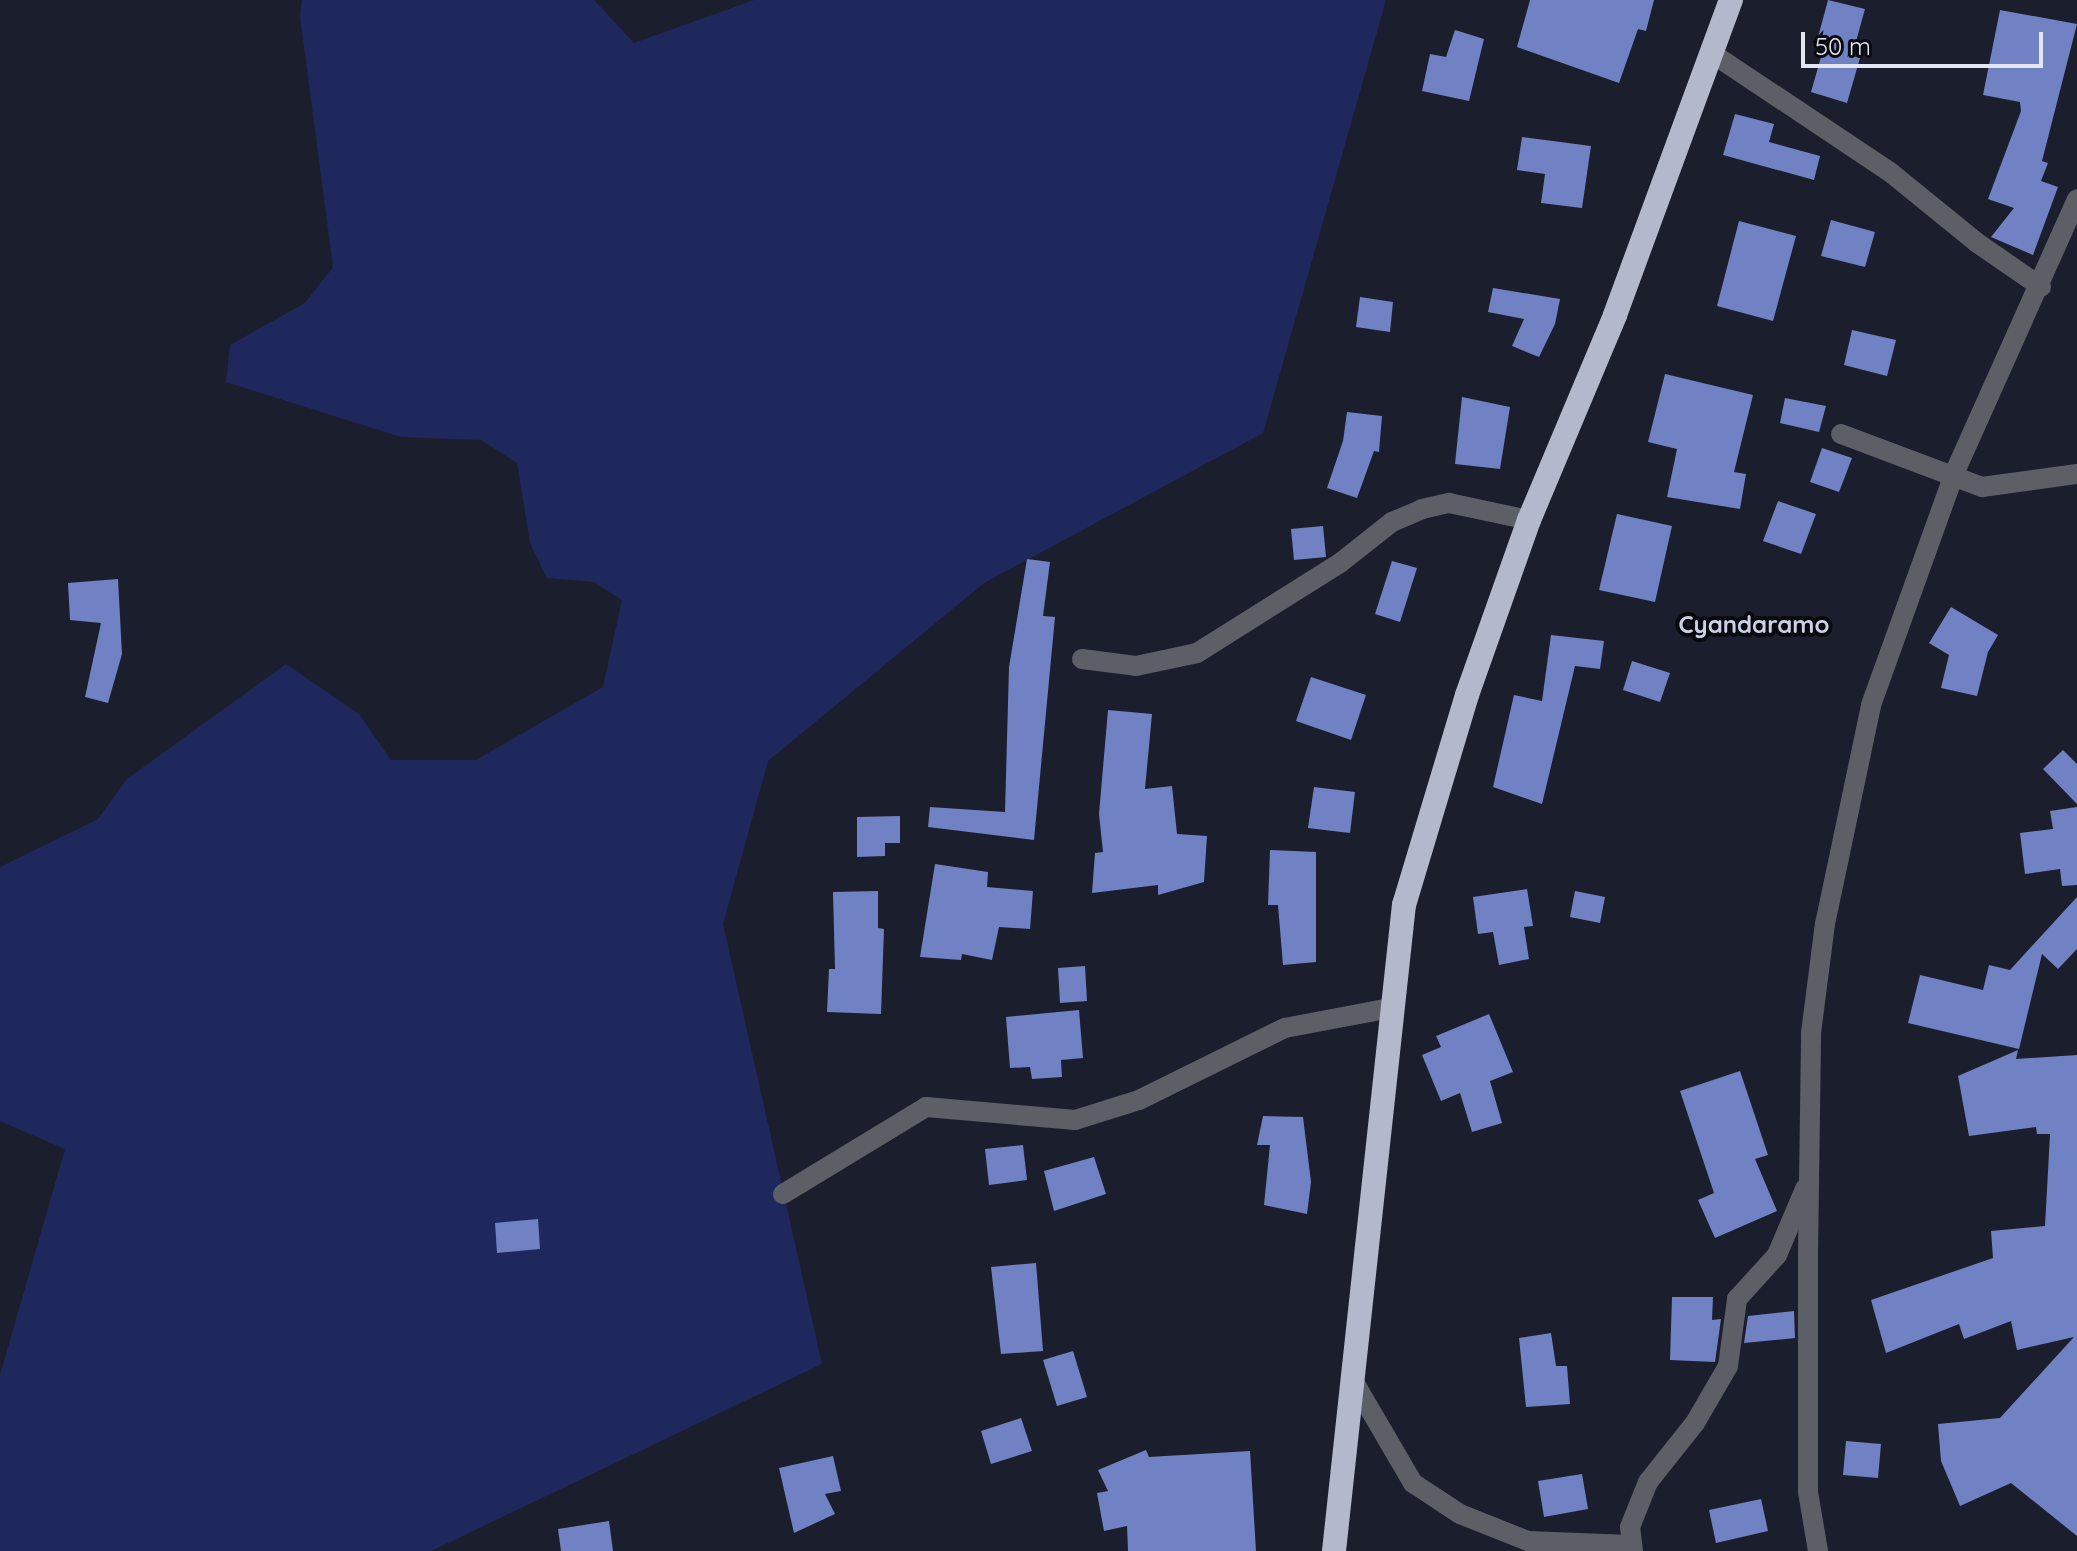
<!DOCTYPE html>
<html>
<head>
<meta charset="utf-8">
<style>
	body { margin:0 }
	#map { position:relative; width:2077px; height:1551px; overflow:hidden; background:#1b1f2d; font-family:Quicksand,sans-serif }
	div>[style] { position:absolute }
	.green>* { inset:0; background:#1f285d }
	.building>* { inset:0; background:#7182c4 }
	.street>* { height:20px; margin:-10px; padding:0 10px; transform-origin:10px; border-radius:10px; background:#5d5f67 }
	.highway>* { height:24px; margin:-12px; padding:0 12px; transform-origin:12px; border-radius:12px; background:#b3b8cb }
	span { translate:-50% -50%; white-space:nowrap; text-align:center; line-height:1.15; -webkit-text-stroke:8px #08090f; paint-order:stroke }
	.quarter-label { font-size:24px; color:#ccd2e5; font-weight:700 }
	.scale { position:absolute; left:1801px; top:32px; width:242px; height:36px; box-sizing:border-box; border:4px solid #e3e6f0; border-top:0; padding-left:10px; font-size:24px; line-height:28px; white-space:nowrap; color:#e3e6f0; -webkit-text-stroke:6px #08090f; paint-order:stroke }
</style>
</head>
<body>
<div id="map">
	<div class="green">
		<i style="clip-path:polygon(302px 0,594px 0,634px 43px,754px 0,1386px 0,1263px 433px,984px 583px,768px 761px,723px 924px,822px 1364px,431px 1551px,0 1551px,0 1375px,65px 1149px,0 1121px,0 867px,98px 819px,127px 779px,286px 664px,359px 714px,391px 760px,476px 760px,603px 687px,622px 600px,594px 582px,547px 578px,530px 543px,517px 463px,481px 440px,401px 437px,226px 382px,230px 345px,305px 303px,333px 267px,300px 16px)"></i>
	</div>
	<div class="building">
		<i style="clip-path:polygon(1530px 0,1654px 0,1646px 31px,1638px 29px,1619px 83px,1517px 47px)"></i>
		<i style="clip-path:polygon(1828px 0,1865px 9px,1852px 56px,1860px 58px,1847px 103px,1811px 92px,1825px 43px,1817px 41px)"></i>
		<i style="clip-path:polygon(2000px 10px,2077px 24px,2042px 161px,2048px 163px,2041px 181px,2058px 187px,2033px 255px,1991px 237px,2014px 208px,1988px 199px,2021px 111px,2020px 102px,1983px 95px)"></i>
		<i style="clip-path:polygon(1455px 30px,1484px 39px,1469px 101px,1422px 91px,1430px 54px,1446px 57px)"></i>
		<i style="clip-path:polygon(1735px 114px,1774px 124px,1769px 142px,1820px 156px,1814px 180px,1723px 155px)"></i>
		<i style="clip-path:polygon(1522px 137px,1591px 146px,1582px 208px,1541px 203px,1545px 174px,1517px 170px)"></i>
		<i style="clip-path:polygon(1831px 220px,1875px 232px,1865px 267px,1821px 256px)"></i>
		<i style="clip-path:polygon(1739px 221px,1796px 236px,1773px 321px,1717px 306px)"></i>
		<i style="clip-path:polygon(1493px 288px,1560px 299px,1555px 324px,1539px 357px,1512px 346px,1524px 319px,1488px 312px)"></i>
		<i style="clip-path:polygon(1360px 297px,1393px 302px,1390px 332px,1356px 327px)"></i>
		<i style="clip-path:polygon(1852px 330px,1896px 340px,1887px 376px,1844px 365px)"></i>
		<i style="clip-path:polygon(1665px 374px,1753px 395px,1734px 472px,1746px 474px,1740px 509px,1667px 497px,1677px 449px,1648px 442px)"></i>
		<i style="clip-path:polygon(1462px 397px,1510px 407px,1500px 469px,1455px 464px)"></i>
		<i style="clip-path:polygon(1785px 398px,1826px 406px,1819px 432px,1780px 423px)"></i>
		<i style="clip-path:polygon(1347px 412px,1382px 416px,1379px 452px,1374px 451px,1357px 498px,1327px 488px,1343px 441px)"></i>
		<i style="clip-path:polygon(1822px 448px,1852px 458px,1839px 492px,1810px 482px)"></i>
		<i style="clip-path:polygon(1778px 501px,1816px 514px,1801px 554px,1763px 541px)"></i>
		<i style="clip-path:polygon(1617px 514px,1672px 526px,1655px 602px,1599px 590px)"></i>
		<i style="clip-path:polygon(1323px 526px,1326px 557px,1294px 560px,1291px 529px)"></i>
		<i style="clip-path:polygon(1027px 559px,1050px 562px,1043px 616px,1055px 617px,1034px 840px,928px 827px,930px 807px,1005px 812px,1009px 667px)"></i>
		<i style="clip-path:polygon(1392px 561px,1417px 568px,1400px 622px,1375px 614px)"></i>
		<i style="clip-path:polygon(118px 579px,122px 654px,108px 703px,85px 697px,101px 623px,70px 620px,68px 583px)"></i>
		<i style="clip-path:polygon(1951px 607px,1998px 635px,1988px 652px,1977px 696px,1941px 688px,1949px 655px,1929px 643px)"></i>
		<i style="clip-path:polygon(1551px 635px,1604px 641px,1600px 669px,1575px 666px,1542px 804px,1493px 787px,1514px 695px,1542px 701px)"></i>
		<i style="clip-path:polygon(1632px 661px,1670px 673px,1660px 702px,1623px 690px)"></i>
		<i style="clip-path:polygon(1311px 677px,1366px 695px,1351px 740px,1296px 721px)"></i>
		<i style="clip-path:polygon(1108px 710px,1152px 714px,1145px 789px,1172px 786px,1177px 834px,1207px 836px,1204px 882px,1158px 895px,1158px 885px,1092px 893px,1095px 853px,1103px 852px,1099px 814px)"></i>
		<i style="clip-path:polygon(2063px 750px,2077px 764px,2077px 804px,2043px 769px)"></i>
		<i style="clip-path:polygon(1314px 787px,1355px 792px,1350px 833px,1308px 828px)"></i>
		<i style="clip-path:polygon(2077px 807px,2077px 885px,2062px 886px,2060px 869px,2025px 874px,2020px 833px,2053px 829px,2050px 811px)"></i>
		<i style="clip-path:polygon(900px 816px,900px 843px,885px 843px,885px 856px,857px 857px,857px 817px)"></i>
		<i style="clip-path:polygon(1270px 850px,1316px 852px,1316px 962px,1283px 965px,1278px 905px,1268px 905px)"></i>
		<i style="clip-path:polygon(935px 864px,988px 872px,987px 887px,1033px 891px,1030px 929px,999px 927px,992px 960px,962px 954px,961px 960px,920px 957px)"></i>
		<i style="clip-path:polygon(1527px 889px,1533px 926px,1524px 927px,1529px 959px,1499px 965px,1493px 932px,1478px 934px,1473px 897px)"></i>
		<i style="clip-path:polygon(878px 891px,878px 928px,884px 929px,881px 1014px,827px 1012px,829px 969px,835px 969px,833px 892px)"></i>
		<i style="clip-path:polygon(1575px 891px,1605px 897px,1600px 923px,1570px 917px)"></i>
		<i style="clip-path:polygon(2077px 897px,2077px 949px,2058px 969px,2042px 954px,2019px 1049px,1908px 1023px,1920px 975px,1983px 990px,1989px 965px,2010px 970px)"></i>
		<i style="clip-path:polygon(1085px 966px,1087px 1001px,1060px 1003px,1058px 968px)"></i>
		<i style="clip-path:polygon(1079px 1010px,1083px 1058px,1061px 1060px,1062px 1077px,1032px 1079px,1030px 1067px,1010px 1068px,1006px 1017px)"></i>
		<i style="clip-path:polygon(1489px 1014px,1513px 1072px,1490px 1081px,1502px 1123px,1472px 1132px,1460px 1093px,1441px 1101px,1422px 1055px,1441px 1047px,1436px 1036px)"></i>
		<i style="clip-path:polygon(2018px 1050px,2016px 1059px,2077px 1055px,2077px 1536px,2011px 1483px,1960px 1506px,1941px 1461px,1938px 1424px,2000px 1418px,2074px 1337px,2017px 1350px,2011px 1321px,1964px 1339px,1959px 1324px,1886px 1353px,1871px 1300px,1993px 1258px,1991px 1231px,2045px 1226px,2050px 1134px,2037px 1134px,2036px 1127px,1969px 1136px,1958px 1076px)"></i>
		<i style="clip-path:polygon(1740px 1071px,1768px 1155px,1755px 1159px,1777px 1211px,1715px 1238px,1698px 1200px,1714px 1193px,1680px 1091px)"></i>
		<i style="clip-path:polygon(1263px 1116px,1303px 1117px,1311px 1182px,1307px 1214px,1264px 1205px,1270px 1145px,1257px 1145px)"></i>
		<i style="clip-path:polygon(1023px 1145px,1027px 1180px,989px 1185px,985px 1149px)"></i>
		<i style="clip-path:polygon(1094px 1157px,1106px 1194px,1054px 1211px,1044px 1171px)"></i>
		<i style="clip-path:polygon(538px 1219px,540px 1249px,497px 1253px,495px 1223px)"></i>
		<i style="clip-path:polygon(1036px 1263px,1043px 1351px,1001px 1354px,991px 1267px)"></i>
		<i style="clip-path:polygon(1672px 1297px,1713px 1297px,1712px 1320px,1721px 1319px,1715px 1362px,1670px 1360px)"></i>
		<i style="clip-path:polygon(1794px 1311px,1795px 1338px,1744px 1343px,1748px 1316px)"></i>
		<i style="clip-path:polygon(1551px 1333px,1556px 1366px,1567px 1366px,1570px 1404px,1526px 1407px,1519px 1338px)"></i>
		<i style="clip-path:polygon(1073px 1351px,1087px 1397px,1057px 1406px,1043px 1360px)"></i>
		<i style="clip-path:polygon(1021px 1418px,1032px 1451px,991px 1464px,981px 1431px)"></i>
		<i style="clip-path:polygon(1846px 1441px,1881px 1444px,1878px 1478px,1843px 1475px)"></i>
		<i style="clip-path:polygon(1146px 1450px,1149px 1457px,1250px 1451px,1256px 1551px,1128px 1551px,1127px 1526px,1104px 1531px,1097px 1493px,1108px 1491px,1098px 1470px)"></i>
		<i style="clip-path:polygon(833px 1456px,841px 1491px,825px 1494px,835px 1514px,794px 1533px,779px 1468px)"></i>
		<i style="clip-path:polygon(1582px 1474px,1588px 1509px,1544px 1517px,1538px 1481px)"></i>
		<i style="clip-path:polygon(1761px 1499px,1768px 1531px,1716px 1543px,1709px 1510px)"></i>
		<i style="clip-path:polygon(609px 1521px,613px 1551px,561px 1551px,558px 1529px)"></i>
	</div>
	<div class="street">
		<i style="left:1710px;top:52px;width:216px;rotate:33.7deg"></i>
		<i style="left:1890px;top:172px;width:111px;rotate:39.1deg"></i>
		<i style="left:1976px;top:242px;width:79px;rotate:34.7deg"></i>
		<i style="left:1841px;top:434px;width:151px;rotate:20.6deg"></i>
		<i style="left:1982px;top:487px;width:96px;rotate:-7.8deg"></i>
		<i style="left:1082px;top:659px;width:54px;rotate:7.4deg"></i>
		<i style="left:1136px;top:666px;width:62px;rotate:-12deg"></i>
		<i style="left:1197px;top:653px;width:169px;rotate:-32.2deg"></i>
		<i style="left:1340px;top:563px;width:66px;rotate:-38.3deg"></i>
		<i style="left:1392px;top:522px;width:33px;rotate:-23deg"></i>
		<i style="left:1422px;top:509px;width:28px;rotate:-13deg"></i>
		<i style="left:1449px;top:503px;width:82px;rotate:12deg"></i>
		<i style="left:783px;top:1194px;width:167px;rotate:-31.3deg"></i>
		<i style="left:926px;top:1107px;width:150px;rotate:5deg"></i>
		<i style="left:1075px;top:1120px;width:67px;rotate:-17.4deg"></i>
		<i style="left:1139px;top:1100px;width:163px;rotate:-26.3deg"></i>
		<i style="left:1285px;top:1028px;width:108px;rotate:-10.7deg"></i>
		<i style="left:1351px;top:1377px;width:123px;rotate:59.7deg"></i>
		<i style="left:1413px;top:1483px;width:56px;rotate:33.4deg"></i>
		<i style="left:1460px;top:1514px;width:73px;rotate:21.7deg"></i>
		<i style="left:1528px;top:1541px;width:102px;rotate:2.2deg"></i>
		<i style="left:1633px;top:1551px;width:24px;rotate:-97deg"></i>
		<i style="left:1630px;top:1527px;width:48px;rotate:-68.2deg"></i>
		<i style="left:1648px;top:1482px;width:75px;rotate:-51.5deg"></i>
		<i style="left:1695px;top:1423px;width:66px;rotate:-59.9deg"></i>
		<i style="left:1728px;top:1366px;width:68px;rotate:-82.3deg"></i>
		<i style="left:1737px;top:1299px;width:59px;rotate:-47.7deg"></i>
		<i style="left:1777px;top:1255px;width:72px;rotate:-67deg"></i>
		<i style="left:1818px;top:1551px;width:60px;rotate:-99.6deg"></i>
		<i style="left:1808px;top:1492px;width:237px;rotate:-90deg"></i>
		<i style="left:1808px;top:1255px;width:222px;rotate:-89.2deg"></i>
		<i style="left:1811px;top:1033px;width:110px;rotate:-82.7deg"></i>
		<i style="left:1825px;top:924px;width:224px;rotate:-78.1deg"></i>
		<i style="left:1871px;top:705px;width:245px;rotate:-70.2deg"></i>
		<i style="left:1954px;top:474px;width:301px;rotate:-65.9deg"></i>
	</div>
	<div class="highway">
		<i style="left:1334px;top:1551px;width:650px;rotate:-83.82deg"></i>
		<i style="left:1404px;top:905px;width:219px;rotate:-73.3deg"></i>
		<i style="left:1467px;top:695px;width:186px;rotate:-70.5deg"></i>
		<i style="left:1529px;top:520px;width:222px;rotate:-67.2deg"></i>
		<i style="left:1615px;top:315px;width:336px;rotate:-69.8deg"></i>
	</div>
	<div class="quarter-label">
		<span style="left:1754px;top:625px">Cyandaramo</span>
	</div>
	<div class="scale">50 m</div>
</div>
</body>
</html>
